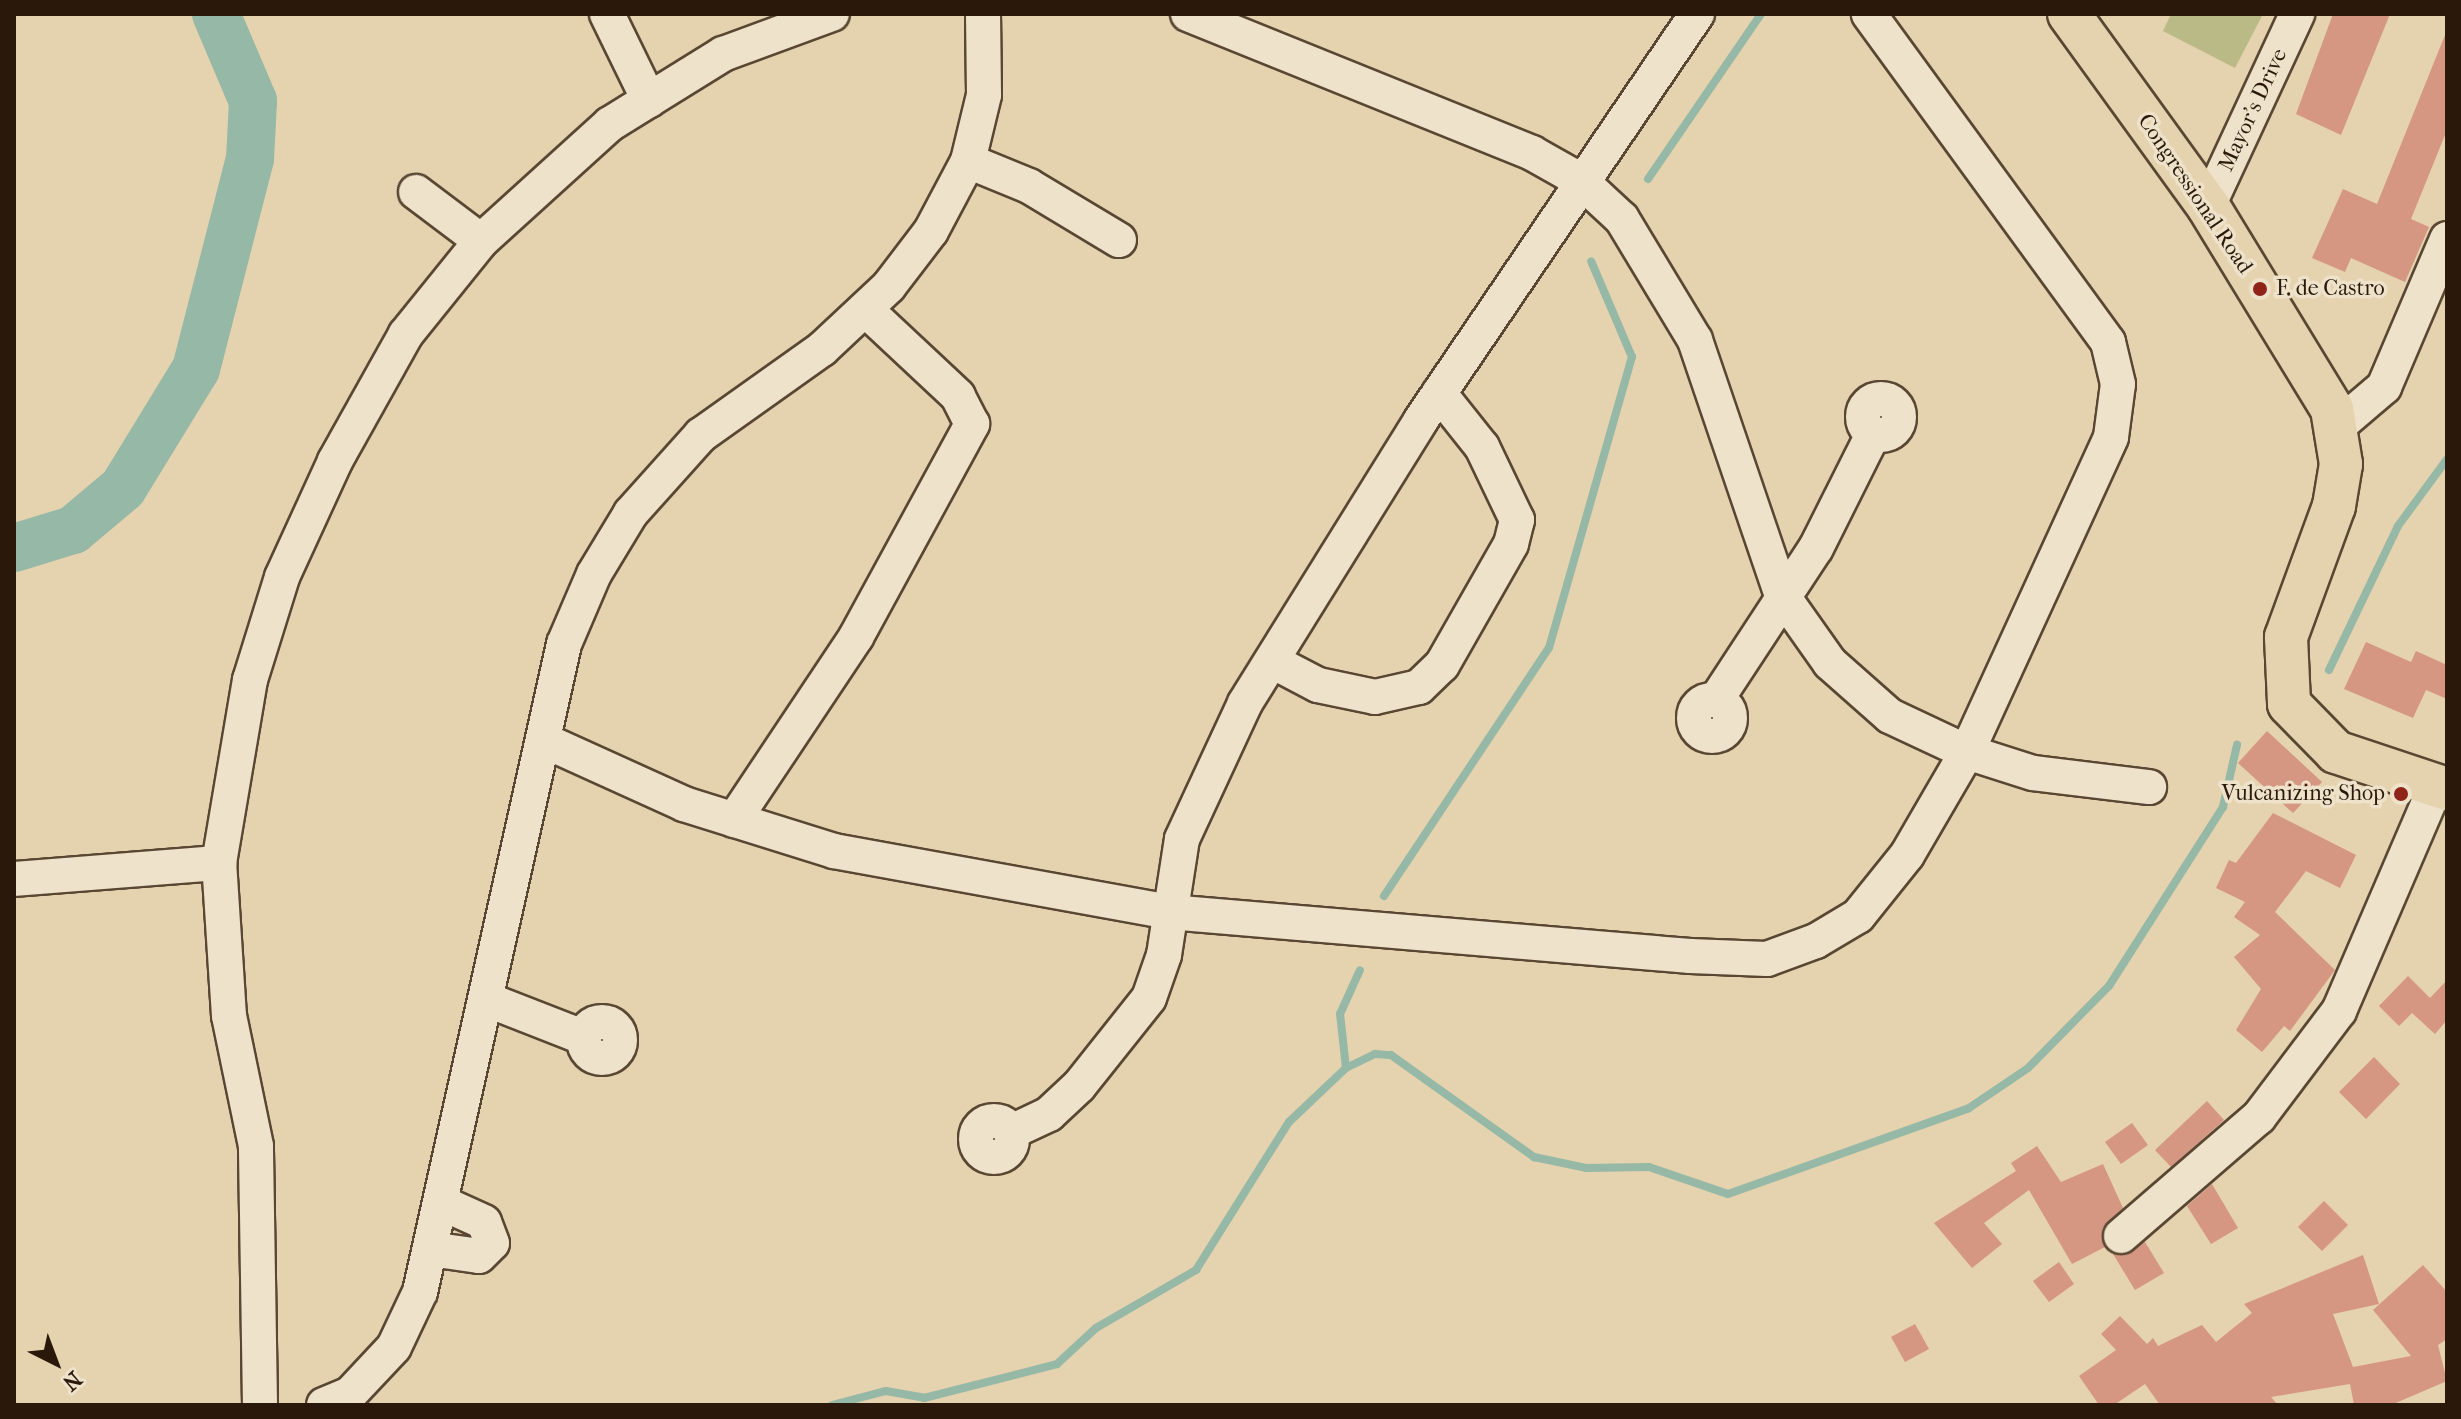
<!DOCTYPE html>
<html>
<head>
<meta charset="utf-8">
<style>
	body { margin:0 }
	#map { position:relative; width:2461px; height:1419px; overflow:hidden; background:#e5d2ae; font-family:"IM FELL French Canon",serif }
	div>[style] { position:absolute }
	.green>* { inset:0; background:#baba87 }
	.stream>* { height:8px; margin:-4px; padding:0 4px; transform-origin:4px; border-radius:4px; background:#96b8a6 }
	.river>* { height:48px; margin:-24px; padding:0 24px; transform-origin:24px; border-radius:24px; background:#96b8a6 }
	.building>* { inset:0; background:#d59682 }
	.roads { filter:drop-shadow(2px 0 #594733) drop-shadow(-2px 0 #594733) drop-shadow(0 2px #594733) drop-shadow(0 -2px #594733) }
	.minor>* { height:34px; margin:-17px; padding:0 17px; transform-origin:17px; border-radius:17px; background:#eee2ca }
	.minor>.ring { margin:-17px; padding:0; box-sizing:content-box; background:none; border:34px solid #eee2ca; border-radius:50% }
	.major>* { height:42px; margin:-21px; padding:0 21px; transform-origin:21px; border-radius:21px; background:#e5d2ae }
	.dots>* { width:22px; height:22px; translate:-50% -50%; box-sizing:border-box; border:4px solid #eee2ca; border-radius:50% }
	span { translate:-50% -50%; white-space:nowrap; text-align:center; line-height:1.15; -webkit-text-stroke:7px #eee2ca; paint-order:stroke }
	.street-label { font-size:22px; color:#2a190a }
	.poi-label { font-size:22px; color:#2a190a }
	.left { translate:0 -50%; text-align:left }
	.right { translate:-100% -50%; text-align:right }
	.frame { position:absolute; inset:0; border:16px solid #2a190a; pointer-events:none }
	.north { position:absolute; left:16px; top:1323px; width:80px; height:80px; -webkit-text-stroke:6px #eee2ca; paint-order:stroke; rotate:138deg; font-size:22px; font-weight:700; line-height:32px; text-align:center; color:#2a190a }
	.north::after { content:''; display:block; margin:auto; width:28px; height:36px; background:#2a190a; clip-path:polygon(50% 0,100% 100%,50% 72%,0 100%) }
</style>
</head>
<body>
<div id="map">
	<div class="green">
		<i style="clip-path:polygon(2171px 14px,2263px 14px,2235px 68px,2163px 31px)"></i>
	</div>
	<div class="stream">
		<i style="left:1648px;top:179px;width:200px;rotate:-55.6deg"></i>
		<i style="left:2329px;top:670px;width:160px;rotate:-64.4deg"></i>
		<i style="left:2398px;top:526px;width:83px;rotate:-53.8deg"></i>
		<i style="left:1384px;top:896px;width:298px;rotate:-56.4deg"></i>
		<i style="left:1549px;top:648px;width:303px;rotate:-74.1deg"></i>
		<i style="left:1632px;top:357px;width:104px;rotate:-113.1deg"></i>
		<i style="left:1346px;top:1068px;width:54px;rotate:-96.3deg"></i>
		<i style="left:1340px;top:1014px;width:48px;rotate:-65.6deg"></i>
		<i style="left:832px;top:1405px;width:56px;rotate:-14.5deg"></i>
		<i style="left:886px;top:1391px;width:39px;rotate:10deg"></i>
		<i style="left:924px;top:1398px;width:137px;rotate:-14.3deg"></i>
		<i style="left:1057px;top:1364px;width:53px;rotate:-42.7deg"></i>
		<i style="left:1096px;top:1328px;width:116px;rotate:-30.1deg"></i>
		<i style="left:1196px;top:1270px;width:175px;rotate:-57.9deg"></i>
		<i style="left:1289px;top:1122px;width:79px;rotate:-43.5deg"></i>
		<i style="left:1346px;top:1068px;width:32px;rotate:-26deg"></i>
		<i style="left:1375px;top:1054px;width:16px;rotate:4deg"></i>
		<i style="left:1391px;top:1055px;width:176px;rotate:35.5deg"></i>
		<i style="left:1534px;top:1157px;width:53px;rotate:11.9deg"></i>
		<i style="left:1586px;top:1168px;width:63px;rotate:-0.9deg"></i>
		<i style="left:1649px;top:1167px;width:83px;rotate:18.9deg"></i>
		<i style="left:1728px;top:1194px;width:256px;rotate:-19.6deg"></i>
		<i style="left:1969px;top:1108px;width:71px;rotate:-34.1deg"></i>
		<i style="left:2028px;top:1068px;width:115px;rotate:-45.4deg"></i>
		<i style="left:2109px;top:986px;width:212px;rotate:-57.5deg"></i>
		<i style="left:2223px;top:807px;width:64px;rotate:-77.3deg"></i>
	</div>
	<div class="river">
		<i style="left:14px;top:548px;width:62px;rotate:-17deg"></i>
		<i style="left:73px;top:530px;width:65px;rotate:-40deg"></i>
		<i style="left:123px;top:488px;width:140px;rotate:-58.5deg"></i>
		<i style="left:196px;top:369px;width:217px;rotate:-75.6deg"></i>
		<i style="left:250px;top:159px;width:58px;rotate:-87deg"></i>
		<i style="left:253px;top:101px;width:95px;rotate:-113deg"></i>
	</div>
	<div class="building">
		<i style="clip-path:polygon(2333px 14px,2390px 14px,2341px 135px,2296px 114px)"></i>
		<i style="clip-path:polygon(2447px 30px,2447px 130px,2411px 219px,2429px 227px,2405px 282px,2351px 258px,2345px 272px,2312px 258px,2343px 189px,2377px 204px)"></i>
		<i style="clip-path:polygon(2366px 642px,2411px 662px,2416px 651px,2447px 665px,2447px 699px,2426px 690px,2413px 718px,2344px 689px)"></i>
		<i style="clip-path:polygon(2267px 731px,2322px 782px,2293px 813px,2238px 763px)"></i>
		<i style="clip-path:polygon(2273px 813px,2356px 855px,2340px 888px,2306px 871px,2275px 912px,2335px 970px,2290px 1031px,2284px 1026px,2262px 1052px,2236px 1030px,2261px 989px,2234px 957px,2260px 935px,2234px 917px,2245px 902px,2216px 888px,2229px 860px,2236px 863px)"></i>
		<i style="clip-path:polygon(2408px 976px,2430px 998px,2447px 980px,2447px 1020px,2435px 1034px,2412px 1013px,2399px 1026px,2379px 1006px)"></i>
		<i style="clip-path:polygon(2374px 1057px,2400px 1084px,2366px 1119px,2339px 1092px)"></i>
		<i style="clip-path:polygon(2207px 1101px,2224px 1120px,2171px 1167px,2155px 1150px)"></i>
		<i style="clip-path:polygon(2132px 1123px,2148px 1145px,2121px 1164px,2105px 1142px)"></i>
		<i style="clip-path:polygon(2037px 1146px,2061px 1182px,2103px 1164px,2123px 1208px,2102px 1229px,2105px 1247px,2072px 1264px,2029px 1190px,1984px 1223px,2002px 1244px,1972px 1268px,1934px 1223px,2016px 1171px,2011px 1163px)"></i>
		<i style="clip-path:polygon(2212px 1184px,2238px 1228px,2211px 1244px,2187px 1206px)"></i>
		<i style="clip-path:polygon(2324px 1201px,2348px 1225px,2322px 1251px,2298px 1227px)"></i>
		<i style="clip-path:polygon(2145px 1242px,2164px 1273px,2135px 1290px,2113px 1254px)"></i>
		<i style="clip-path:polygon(2363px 1255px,2379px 1304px,2333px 1314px,2353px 1367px,2411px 1356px,2373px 1310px,2423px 1265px,2447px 1292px,2447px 1339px,2438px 1345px,2447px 1381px,2391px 1405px,2354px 1405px,2350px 1384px,2271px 1397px,2278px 1405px,2160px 1405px,2145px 1384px,2114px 1405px,2099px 1405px,2079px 1376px,2116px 1350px,2101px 1334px,2120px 1316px,2147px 1344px,2153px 1338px,2158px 1346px,2202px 1325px,2216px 1342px,2252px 1313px,2244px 1304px)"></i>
		<i style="clip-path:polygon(2059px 1262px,2074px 1284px,2049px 1302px,2033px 1281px)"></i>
		<i style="clip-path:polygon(1915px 1324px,1929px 1349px,1905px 1362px,1891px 1337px)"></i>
	</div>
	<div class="roads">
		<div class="minor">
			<i style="left:607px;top:14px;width:96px;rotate:64deg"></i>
			<i style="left:1188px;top:14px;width:371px;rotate:22deg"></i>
			<i style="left:1532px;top:153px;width:55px;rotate:29.4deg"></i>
			<i style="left:1580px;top:180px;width:57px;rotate:42.9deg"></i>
			<i style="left:1622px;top:219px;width:141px;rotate:58.9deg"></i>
			<i style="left:1695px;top:340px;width:269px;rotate:71.2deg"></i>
			<i style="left:1782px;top:595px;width:83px;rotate:54.8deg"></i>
			<i style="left:1830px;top:663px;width:80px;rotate:41.5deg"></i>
			<i style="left:1890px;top:716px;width:85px;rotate:25.1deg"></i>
			<i style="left:1967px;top:752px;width:69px;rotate:17.7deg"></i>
			<i style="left:2033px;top:773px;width:117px;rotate:6.9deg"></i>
			<i style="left:968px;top:161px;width:66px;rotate:22.3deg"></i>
			<i style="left:1029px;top:186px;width:105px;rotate:31deg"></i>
			<i style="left:416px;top:192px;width:81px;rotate:37deg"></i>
			<i style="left:2208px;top:206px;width:212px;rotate:-65.1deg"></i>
			<i class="ring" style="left:1863px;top:399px;width:2px;height:2px"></i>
			<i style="left:2337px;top:427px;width:62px;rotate:-40.4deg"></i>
			<i style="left:2384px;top:387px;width:161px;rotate:-66.9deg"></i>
			<i style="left:1272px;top:661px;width:52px;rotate:27.6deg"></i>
			<i style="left:1318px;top:685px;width:58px;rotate:11.9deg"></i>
			<i style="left:1375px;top:697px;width:45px;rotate:-12.8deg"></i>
			<i style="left:1419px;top:687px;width:32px;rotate:-44deg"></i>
			<i style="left:1442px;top:665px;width:139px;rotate:-60.3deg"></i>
			<i style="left:1511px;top:544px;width:25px;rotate:-76deg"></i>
			<i style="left:1517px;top:520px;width:81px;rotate:-115.6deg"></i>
			<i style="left:1482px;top:447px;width:69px;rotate:-128.5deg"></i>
			<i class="ring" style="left:1694px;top:700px;width:2px;height:2px"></i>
			<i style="left:1716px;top:700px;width:182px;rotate:-56.7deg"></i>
			<i style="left:1816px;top:548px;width:127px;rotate:-63.4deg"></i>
			<i style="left:543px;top:740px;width:155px;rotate:24.4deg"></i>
			<i style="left:684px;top:804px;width:157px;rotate:17.4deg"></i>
			<i style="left:834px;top:851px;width:341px;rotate:10.3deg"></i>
			<i style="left:1169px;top:912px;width:523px;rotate:4.83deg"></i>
			<i style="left:1690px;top:956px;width:77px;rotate:2.2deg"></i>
			<i style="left:1767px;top:959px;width:52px;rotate:-20.2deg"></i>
			<i style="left:1816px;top:941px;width:49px;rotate:-30.8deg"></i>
			<i style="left:1858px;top:916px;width:78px;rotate:-51.2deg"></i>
			<i style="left:1907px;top:855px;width:119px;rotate:-59.8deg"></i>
			<i style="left:1967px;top:752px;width:346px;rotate:-65.4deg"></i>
			<i style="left:2111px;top:437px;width:53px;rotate:-82.5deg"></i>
			<i style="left:2118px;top:384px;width:43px;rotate:-103.4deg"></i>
			<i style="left:2108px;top:342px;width:406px;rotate:-126.1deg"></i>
			<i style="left:734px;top:820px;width:220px;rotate:-56.3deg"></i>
			<i style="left:856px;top:637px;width:243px;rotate:-61.4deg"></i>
			<i style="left:972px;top:424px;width:31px;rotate:-117deg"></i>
			<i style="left:958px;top:396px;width:127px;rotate:-136.9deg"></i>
			<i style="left:14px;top:879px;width:206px;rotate:-4.5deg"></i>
			<i style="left:488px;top:1000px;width:102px;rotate:21.3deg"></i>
			<i class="ring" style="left:584px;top:1022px;width:2px;height:2px"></i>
			<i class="ring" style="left:976px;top:1121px;width:2px;height:2px"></i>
			<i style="left:1011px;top:1132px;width:42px;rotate:-25.3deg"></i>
			<i style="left:1049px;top:1114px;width:41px;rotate:-43deg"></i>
			<i style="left:1079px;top:1086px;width:112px;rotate:-51.5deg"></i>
			<i style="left:1149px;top:998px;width:46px;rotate:-70.8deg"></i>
			<i style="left:1164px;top:955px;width:117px;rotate:-81.2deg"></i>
			<i style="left:1182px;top:839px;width:150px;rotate:-65.1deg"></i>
			<i style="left:1245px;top:703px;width:333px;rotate:-58.1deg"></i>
			<i style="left:1421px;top:420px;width:491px;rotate:-55.8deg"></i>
			<i style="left:2121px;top:1236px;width:182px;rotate:-40.8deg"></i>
			<i style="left:2259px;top:1117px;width:133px;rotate:-53deg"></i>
			<i style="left:2339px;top:1011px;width:245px;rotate:-66.7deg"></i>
			<i style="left:430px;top:1249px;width:49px;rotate:8.1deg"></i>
			<i style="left:479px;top:1256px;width:18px;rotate:-45deg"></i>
			<i style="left:492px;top:1243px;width:22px;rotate:-111deg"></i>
			<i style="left:484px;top:1222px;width:48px;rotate:-155.6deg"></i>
			<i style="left:260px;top:1405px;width:259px;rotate:-90.9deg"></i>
			<i style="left:256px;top:1146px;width:133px;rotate:-101.7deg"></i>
			<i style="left:229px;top:1016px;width:153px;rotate:-93.7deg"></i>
			<i style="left:219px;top:863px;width:186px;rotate:-80.4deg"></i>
			<i style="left:250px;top:680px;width:108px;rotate:-72.7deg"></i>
			<i style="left:282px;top:577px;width:128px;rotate:-65.4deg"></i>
			<i style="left:335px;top:461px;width:145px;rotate:-60.8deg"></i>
			<i style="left:406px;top:334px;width:119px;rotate:-51.1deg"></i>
			<i style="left:481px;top:241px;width:174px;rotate:-42.2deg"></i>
			<i style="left:610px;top:124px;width:133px;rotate:-31.8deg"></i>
			<i style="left:723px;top:54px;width:116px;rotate:-20.2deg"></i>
			<i style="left:324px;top:1405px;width:28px;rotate:-23deg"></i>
			<i style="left:350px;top:1394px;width:64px;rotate:-46.9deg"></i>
			<i style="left:394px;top:1347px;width:61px;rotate:-64.7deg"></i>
			<i style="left:420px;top:1292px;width:664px;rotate:-77.47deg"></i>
			<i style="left:564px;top:644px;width:76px;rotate:-66.8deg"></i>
			<i style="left:594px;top:574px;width:71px;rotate:-58.8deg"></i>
			<i style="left:631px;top:513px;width:105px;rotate:-48.1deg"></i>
			<i style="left:701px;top:435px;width:148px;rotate:-35.4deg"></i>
			<i style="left:822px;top:349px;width:92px;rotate:-43.2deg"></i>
			<i style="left:889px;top:286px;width:69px;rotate:-52.6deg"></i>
			<i style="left:931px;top:231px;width:79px;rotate:-62.1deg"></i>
			<i style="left:968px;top:161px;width:68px;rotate:-76.4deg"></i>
			<i style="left:984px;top:95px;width:81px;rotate:-90.7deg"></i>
		</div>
		<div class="major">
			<i style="left:2069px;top:14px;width:237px;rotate:54.1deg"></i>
			<i style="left:2208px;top:206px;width:238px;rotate:58.6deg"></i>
			<i style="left:2332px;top:409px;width:56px;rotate:80.7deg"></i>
			<i style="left:2341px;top:464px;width:43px;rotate:99.5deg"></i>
			<i style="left:2334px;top:506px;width:140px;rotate:110.1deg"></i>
			<i style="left:2286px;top:637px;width:67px;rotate:87.4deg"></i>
			<i style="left:2289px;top:704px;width:67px;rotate:45.6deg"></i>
			<i style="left:2336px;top:752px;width:117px;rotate:18.4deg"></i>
		</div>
	</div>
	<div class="dots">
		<i style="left:2260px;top:289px;background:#8f2418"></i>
		<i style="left:2401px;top:794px;background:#8f2418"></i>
	</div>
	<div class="street-label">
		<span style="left:2253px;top:110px;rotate:-65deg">Mayor's Drive</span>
		<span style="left:2195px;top:194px;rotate:56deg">Congressional Road</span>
	</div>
	<div class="poi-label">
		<span class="left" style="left:2276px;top:289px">F. de Castro</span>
		<span class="right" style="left:2385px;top:794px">Vulcanizing Shop</span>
	</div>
	<div class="frame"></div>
	<div class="north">N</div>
</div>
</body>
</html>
